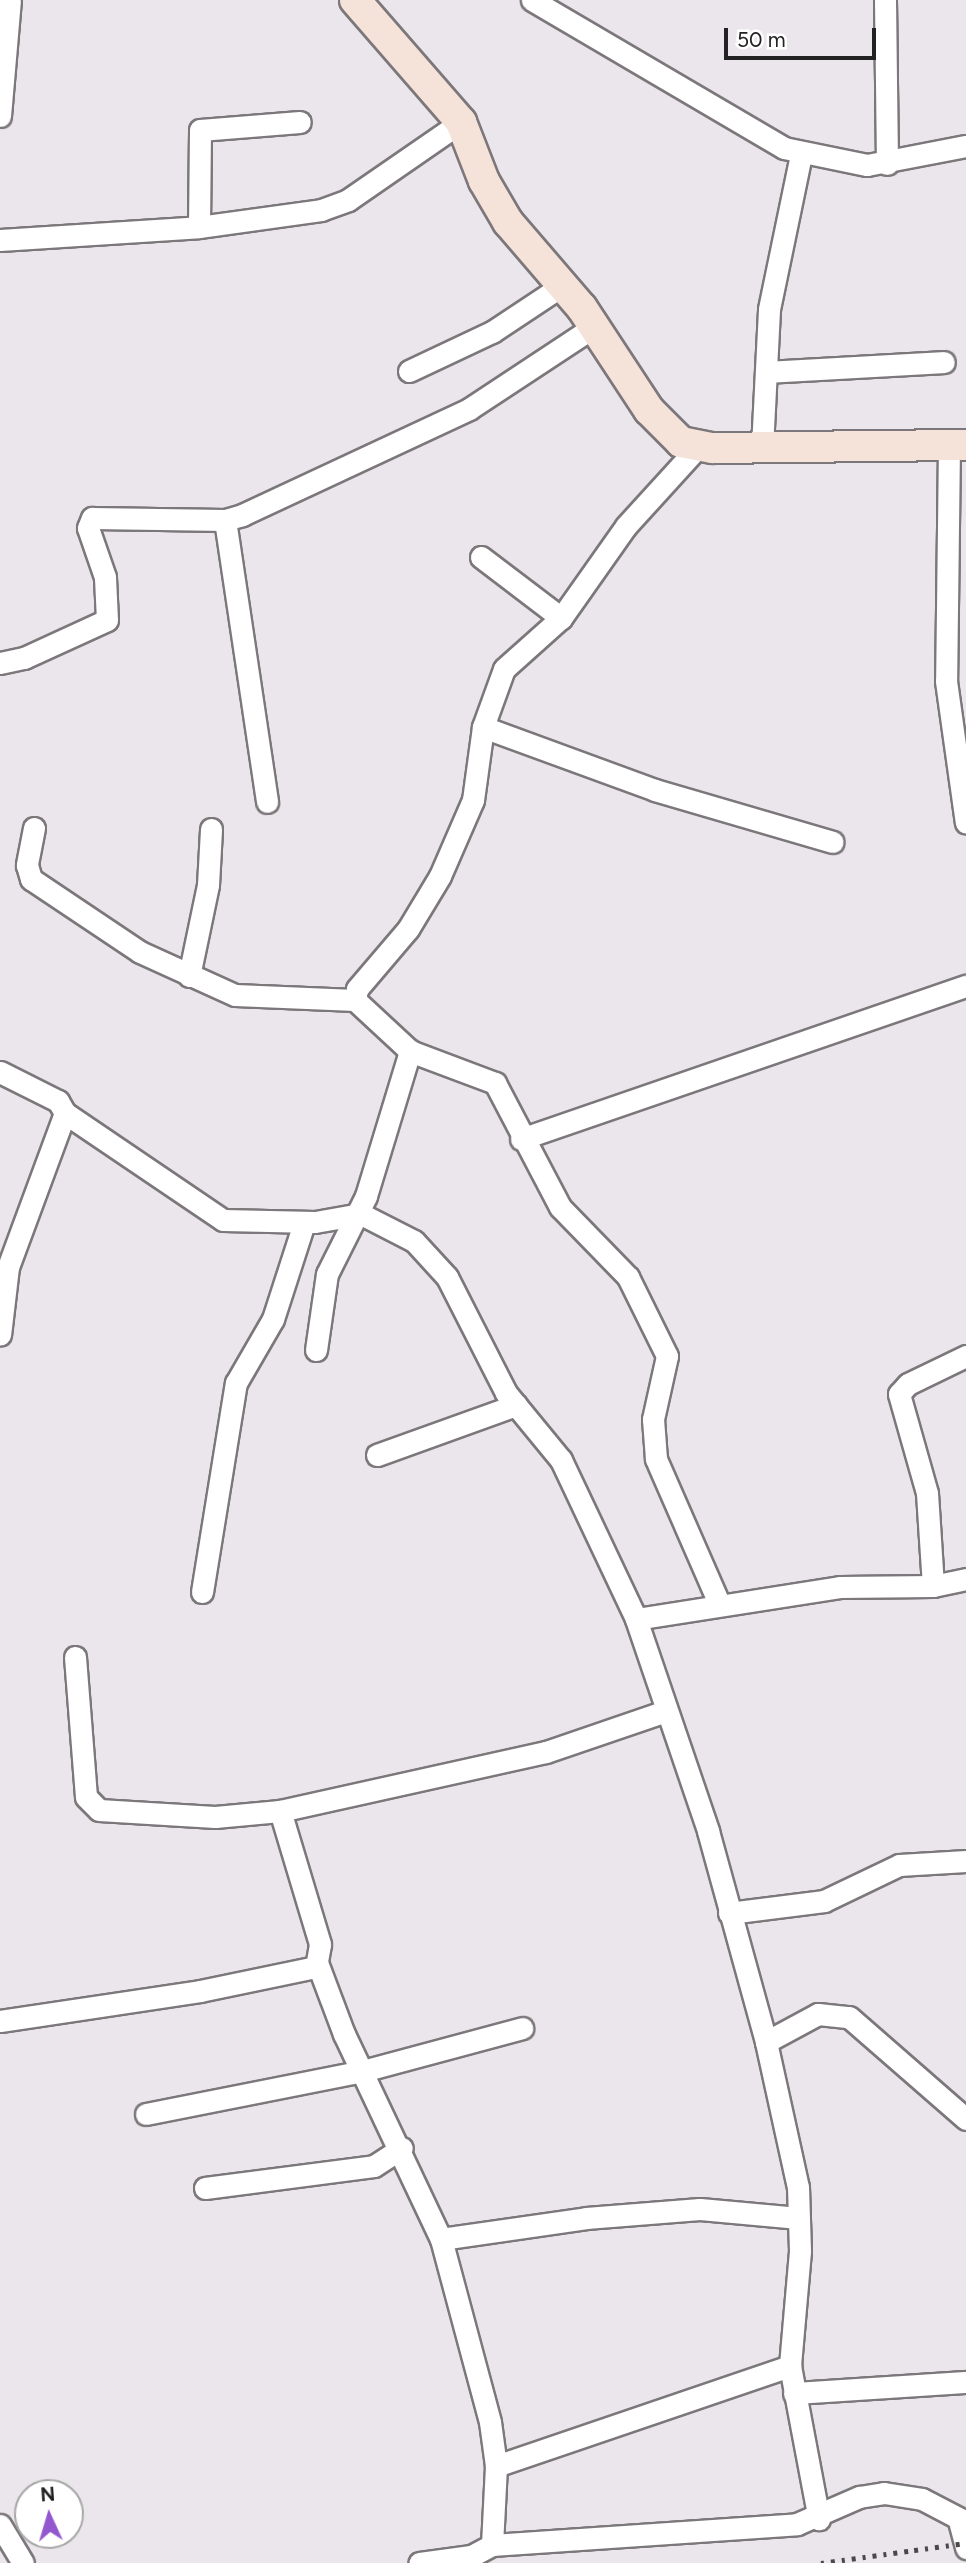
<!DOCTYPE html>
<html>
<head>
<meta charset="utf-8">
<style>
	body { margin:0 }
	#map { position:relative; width:966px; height:2563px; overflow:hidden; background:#ebe6eb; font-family:Figtree,sans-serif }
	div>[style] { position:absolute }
	.roads { filter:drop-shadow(2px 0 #7c777b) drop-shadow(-2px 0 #7c777b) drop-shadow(0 2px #7c777b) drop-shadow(0 -2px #7c777b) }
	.street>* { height:21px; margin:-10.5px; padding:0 10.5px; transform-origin:10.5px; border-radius:10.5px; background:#fff }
	.secondary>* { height:30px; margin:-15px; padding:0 15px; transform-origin:15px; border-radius:15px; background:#f5e2d8 }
	.rail>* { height:5px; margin-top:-2.5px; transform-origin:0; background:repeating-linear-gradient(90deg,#4a484a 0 3.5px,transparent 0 10.5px) }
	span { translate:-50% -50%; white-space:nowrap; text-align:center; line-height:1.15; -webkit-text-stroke:5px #fff; paint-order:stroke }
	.north { position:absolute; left:14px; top:2479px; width:70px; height:70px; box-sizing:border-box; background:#fff; border:2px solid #a7a7a7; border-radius:50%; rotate:356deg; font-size:19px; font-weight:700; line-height:28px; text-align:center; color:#232223 }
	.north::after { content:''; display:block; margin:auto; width:24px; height:32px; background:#9358cf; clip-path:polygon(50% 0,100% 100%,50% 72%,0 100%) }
	.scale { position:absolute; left:724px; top:28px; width:152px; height:32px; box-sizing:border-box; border:4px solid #232223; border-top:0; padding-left:9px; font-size:21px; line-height:24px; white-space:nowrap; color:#232223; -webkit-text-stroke:5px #fff; paint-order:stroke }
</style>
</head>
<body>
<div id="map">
	<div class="roads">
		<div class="street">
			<i style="left:532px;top:0;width:292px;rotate:30.4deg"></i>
			<i style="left:784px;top:148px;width:85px;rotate:11.6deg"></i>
			<i style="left:867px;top:165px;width:101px;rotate:-10.9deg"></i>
			<i style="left:885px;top:0;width:164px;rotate:89.3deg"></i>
			<i style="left:0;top:116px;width:116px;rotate:-85.1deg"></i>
			<i style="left:199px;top:227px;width:97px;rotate:-89.4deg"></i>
			<i style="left:200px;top:130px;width:100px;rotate:-4.6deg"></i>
			<i style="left:0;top:240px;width:199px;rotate:-3.7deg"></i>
			<i style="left:199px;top:227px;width:123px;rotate:-7.9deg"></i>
			<i style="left:321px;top:210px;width:29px;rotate:-20deg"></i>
			<i style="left:348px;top:200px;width:137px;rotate:-34.6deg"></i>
			<i style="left:409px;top:371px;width:92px;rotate:-25.2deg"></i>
			<i style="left:492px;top:332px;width:85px;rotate:-33.5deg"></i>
			<i style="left:767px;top:372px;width:177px;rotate:-3.2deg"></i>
			<i style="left:949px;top:445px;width:236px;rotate:90.7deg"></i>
			<i style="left:946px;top:681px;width:143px;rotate:82deg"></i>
			<i style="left:697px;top:448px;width:105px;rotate:132.3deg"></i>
			<i style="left:626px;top:526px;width:113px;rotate:125.2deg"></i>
			<i style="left:561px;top:618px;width:76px;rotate:138.2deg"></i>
			<i style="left:504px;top:669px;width:62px;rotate:109.9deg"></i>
			<i style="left:483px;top:727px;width:74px;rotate:97.8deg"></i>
			<i style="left:473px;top:800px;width:83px;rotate:113.5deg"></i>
			<i style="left:440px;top:876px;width:62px;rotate:121.1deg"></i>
			<i style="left:408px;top:929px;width:79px;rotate:130.4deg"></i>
			<i style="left:357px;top:989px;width:11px;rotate:100deg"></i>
			<i style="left:355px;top:1000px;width:75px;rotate:42.8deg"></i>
			<i style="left:410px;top:1051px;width:91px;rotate:20.6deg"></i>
			<i style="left:495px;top:1083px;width:140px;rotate:62.3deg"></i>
			<i style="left:560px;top:1207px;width:98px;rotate:45.8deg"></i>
			<i style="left:628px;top:1277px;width:88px;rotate:63.7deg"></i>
			<i style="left:667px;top:1356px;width:65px;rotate:102.5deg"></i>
			<i style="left:653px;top:1419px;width:40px;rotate:85.7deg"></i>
			<i style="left:656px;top:1459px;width:157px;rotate:66.4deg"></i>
			<i style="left:762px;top:448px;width:139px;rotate:-87.1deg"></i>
			<i style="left:769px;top:309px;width:158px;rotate:-78.3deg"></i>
			<i style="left:225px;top:520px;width:285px;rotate:81.5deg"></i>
			<i style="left:481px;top:557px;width:101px;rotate:37.3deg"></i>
			<i style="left:0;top:663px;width:25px;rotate:-12deg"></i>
			<i style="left:24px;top:658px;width:91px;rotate:-24.6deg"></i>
			<i style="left:107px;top:620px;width:43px;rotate:-92.7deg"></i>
			<i style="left:105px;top:577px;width:52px;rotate:-109.1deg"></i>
			<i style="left:88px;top:528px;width:11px;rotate:-68deg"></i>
			<i style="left:92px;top:518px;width:133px;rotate:0.9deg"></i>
			<i style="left:225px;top:520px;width:18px;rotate:-16deg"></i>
			<i style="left:242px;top:515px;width:251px;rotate:-25deg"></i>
			<i style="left:469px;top:409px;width:151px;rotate:-33.4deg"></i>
			<i style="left:483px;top:727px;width:183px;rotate:20.1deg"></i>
			<i style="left:655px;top:790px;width:185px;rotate:16.3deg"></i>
			<i style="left:34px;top:828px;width:38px;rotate:101deg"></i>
			<i style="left:27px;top:865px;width:15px;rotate:74deg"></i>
			<i style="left:31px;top:879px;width:131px;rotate:33.8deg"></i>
			<i style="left:140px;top:952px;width:104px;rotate:24.4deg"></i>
			<i style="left:235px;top:995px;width:120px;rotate:2.4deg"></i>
			<i style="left:189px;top:976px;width:93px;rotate:-78.2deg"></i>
			<i style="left:208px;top:885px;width:56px;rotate:-86.9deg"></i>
			<i style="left:0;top:1072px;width:65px;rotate:26.6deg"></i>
			<i style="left:58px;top:1101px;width:14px;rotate:60deg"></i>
			<i style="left:65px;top:1113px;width:164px;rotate:110.3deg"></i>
			<i style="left:8px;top:1267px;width:68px;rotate:96.7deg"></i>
			<i style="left:65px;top:1113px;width:191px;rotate:34.1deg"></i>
			<i style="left:223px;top:1220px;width:92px;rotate:1.2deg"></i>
			<i style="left:315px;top:1222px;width:47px;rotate:-9.9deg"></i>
			<i style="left:361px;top:1214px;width:59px;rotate:27deg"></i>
			<i style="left:414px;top:1241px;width:49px;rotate:47.5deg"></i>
			<i style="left:447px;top:1277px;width:130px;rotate:63deg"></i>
			<i style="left:506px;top:1393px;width:87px;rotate:50.6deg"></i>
			<i style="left:561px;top:1460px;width:176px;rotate:64.7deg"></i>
			<i style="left:636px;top:1619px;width:224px;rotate:71.2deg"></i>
			<i style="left:708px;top:1831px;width:219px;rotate:74.6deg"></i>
			<i style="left:766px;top:2042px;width:148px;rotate:77.6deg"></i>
			<i style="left:798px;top:2187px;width:64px;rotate:88.2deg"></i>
			<i style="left:800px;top:2251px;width:115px;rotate:95deg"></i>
			<i style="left:790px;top:2366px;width:156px;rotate:79.3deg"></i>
			<i style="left:521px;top:1139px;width:471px;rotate:-19deg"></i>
			<i style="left:316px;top:1350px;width:77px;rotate:-81.8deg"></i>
			<i style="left:327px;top:1274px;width:87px;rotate:-63.4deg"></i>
			<i style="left:366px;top:1196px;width:152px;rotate:-73.1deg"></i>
			<i style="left:377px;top:1455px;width:148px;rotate:-19.8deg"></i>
			<i style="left:933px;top:1586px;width:93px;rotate:-93.7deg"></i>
			<i style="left:927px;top:1493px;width:103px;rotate:-105.8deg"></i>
			<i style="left:899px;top:1394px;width:13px;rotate:-48deg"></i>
			<i style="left:908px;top:1384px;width:64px;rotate:-25.8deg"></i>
			<i style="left:202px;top:1592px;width:212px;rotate:-80.8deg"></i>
			<i style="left:236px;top:1383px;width:74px;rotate:-60deg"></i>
			<i style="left:273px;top:1319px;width:101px;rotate:-72.1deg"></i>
			<i style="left:636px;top:1619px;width:206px;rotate:-8.9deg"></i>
			<i style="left:840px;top:1587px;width:93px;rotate:-0.6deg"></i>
			<i style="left:933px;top:1586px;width:34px;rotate:-12deg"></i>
			<i style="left:75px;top:1657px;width:140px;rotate:85.5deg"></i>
			<i style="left:86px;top:1797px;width:18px;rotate:45deg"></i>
			<i style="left:99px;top:1810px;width:116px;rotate:3.5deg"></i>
			<i style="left:215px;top:1817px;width:65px;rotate:-5.3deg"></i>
			<i style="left:280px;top:1811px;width:272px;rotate:-12.5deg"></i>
			<i style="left:546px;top:1752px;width:127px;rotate:-18.9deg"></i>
			<i style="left:729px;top:1913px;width:96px;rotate:-7.2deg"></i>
			<i style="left:824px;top:1901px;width:83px;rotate:-25.6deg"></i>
			<i style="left:899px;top:1865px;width:67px;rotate:-3.4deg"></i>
			<i style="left:318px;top:1965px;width:74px;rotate:69.4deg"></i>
			<i style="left:344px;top:2034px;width:227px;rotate:64.7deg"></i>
			<i style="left:441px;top:2239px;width:189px;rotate:75deg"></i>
			<i style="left:490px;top:2422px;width:44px;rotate:82.2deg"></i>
			<i style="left:496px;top:2466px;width:79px;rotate:92.9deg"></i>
			<i style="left:492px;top:2545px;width:24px;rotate:152deg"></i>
			<i style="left:471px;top:2556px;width:52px;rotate:172.3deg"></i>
			<i style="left:0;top:2021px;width:202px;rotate:-8.5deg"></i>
			<i style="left:200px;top:1991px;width:118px;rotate:-11.7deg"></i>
			<i style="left:316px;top:1967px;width:23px;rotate:-80deg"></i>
			<i style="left:320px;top:1944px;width:139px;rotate:-106.7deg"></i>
			<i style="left:766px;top:2042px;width:59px;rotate:-28.3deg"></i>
			<i style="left:818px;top:2014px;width:31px;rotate:6deg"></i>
			<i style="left:849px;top:2017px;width:155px;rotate:41.1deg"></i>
			<i style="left:146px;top:2114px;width:221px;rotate:-11.2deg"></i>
			<i style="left:363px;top:2071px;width:165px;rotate:-15.1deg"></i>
			<i style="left:205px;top:2188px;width:170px;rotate:-7.4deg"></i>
			<i style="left:374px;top:2166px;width:33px;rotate:-33deg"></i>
			<i style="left:441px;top:2239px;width:147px;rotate:-8.2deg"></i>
			<i style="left:586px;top:2218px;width:114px;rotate:-4.5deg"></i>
			<i style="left:700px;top:2209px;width:99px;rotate:5.2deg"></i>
			<i style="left:794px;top:2393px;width:172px;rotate:-3.7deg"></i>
			<i style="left:496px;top:2466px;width:311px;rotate:-18.8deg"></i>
			<i style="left:959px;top:2521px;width:28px;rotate:75deg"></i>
			<i style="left:0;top:2525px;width:44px;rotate:58.8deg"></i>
			<i style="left:492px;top:2545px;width:306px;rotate:-3.9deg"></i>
			<i style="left:797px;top:2524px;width:68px;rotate:-23.5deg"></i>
			<i style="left:859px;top:2497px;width:25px;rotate:-9deg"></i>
			<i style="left:884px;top:2493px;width:38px;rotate:9deg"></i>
			<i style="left:922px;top:2499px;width:50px;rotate:27.6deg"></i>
		</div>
		<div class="secondary">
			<i style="left:355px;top:0;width:162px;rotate:49deg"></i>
			<i style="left:461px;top:122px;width:63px;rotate:68.7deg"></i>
			<i style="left:484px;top:181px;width:48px;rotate:59.7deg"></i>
			<i style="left:508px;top:222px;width:113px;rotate:49.3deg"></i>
			<i style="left:582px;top:308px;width:122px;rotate:56.7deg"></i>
			<i style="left:649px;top:410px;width:45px;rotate:45deg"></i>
			<i style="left:681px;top:442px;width:32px;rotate:11deg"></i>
			<i style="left:712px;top:448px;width:254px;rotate:-0.7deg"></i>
		</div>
	</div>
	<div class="rail">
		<i style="left:821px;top:2563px;width:146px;rotate:-7.9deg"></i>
	</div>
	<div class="north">N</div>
	<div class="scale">50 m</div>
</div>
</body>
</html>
